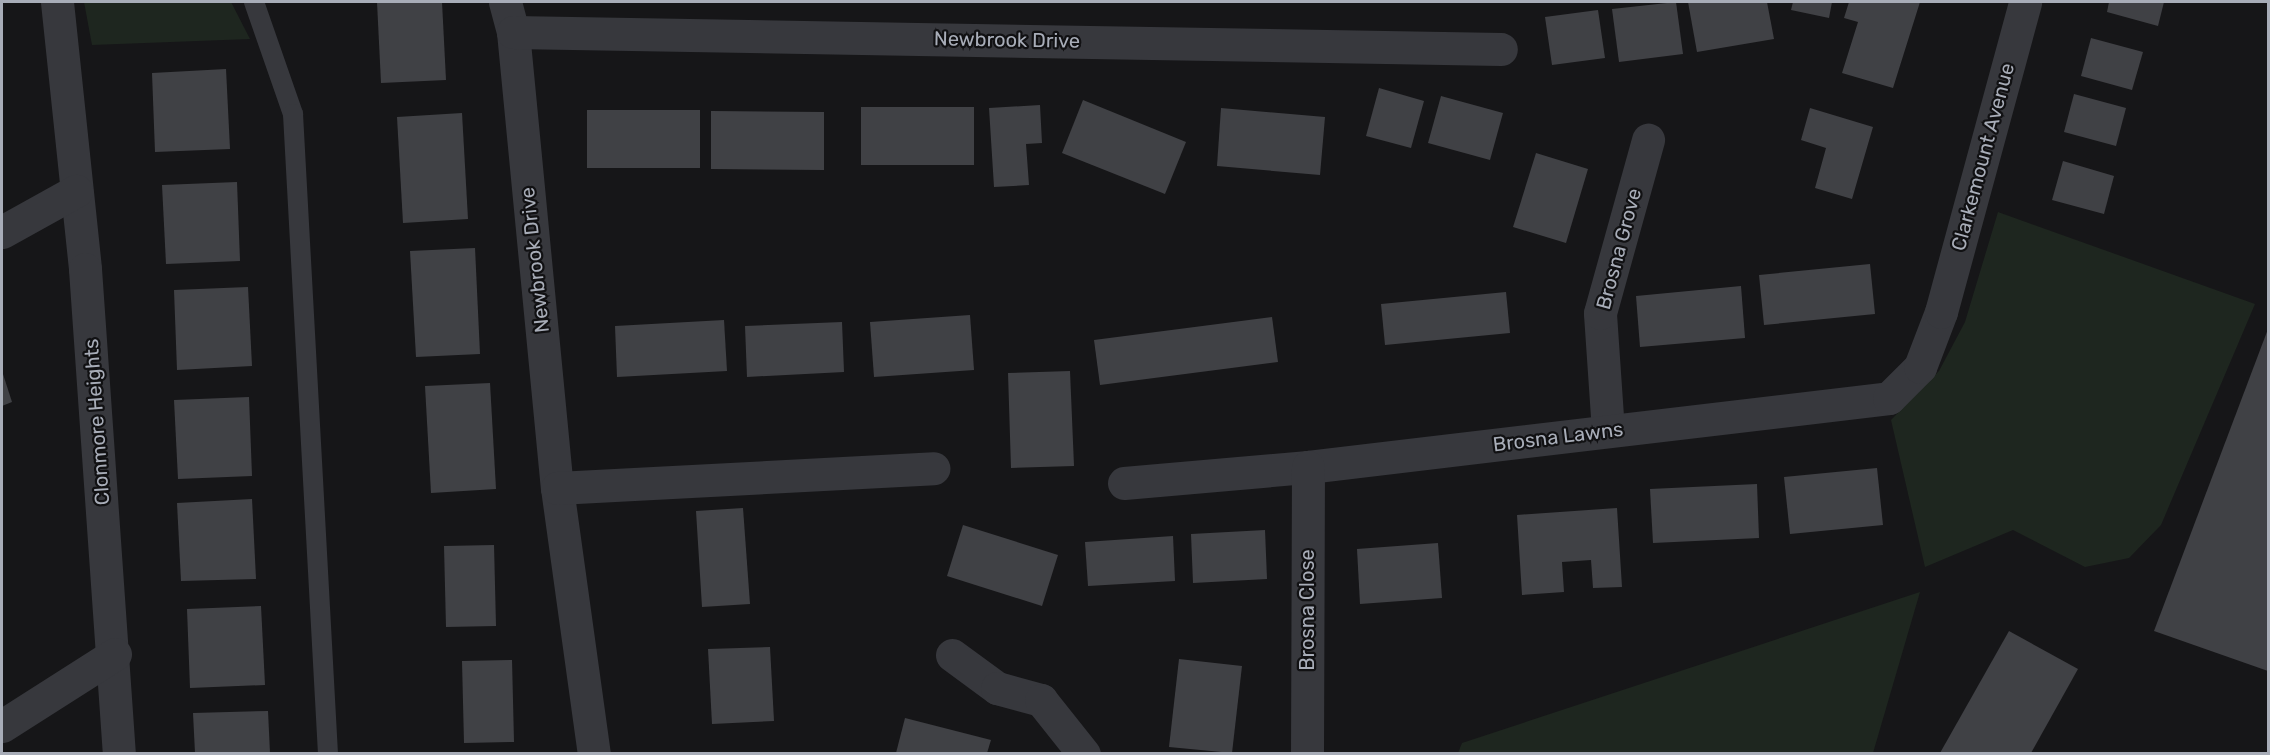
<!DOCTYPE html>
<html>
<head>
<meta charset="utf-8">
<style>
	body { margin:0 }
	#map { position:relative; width:2270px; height:755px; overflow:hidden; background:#161618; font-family:Rubik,sans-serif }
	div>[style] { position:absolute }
	.green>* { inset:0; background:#1e261f }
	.building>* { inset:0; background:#404145 }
	.service>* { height:20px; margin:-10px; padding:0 10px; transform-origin:10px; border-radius:10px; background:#37383d }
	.minor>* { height:33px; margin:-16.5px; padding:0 16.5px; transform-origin:16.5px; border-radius:16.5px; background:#37383d }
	span { translate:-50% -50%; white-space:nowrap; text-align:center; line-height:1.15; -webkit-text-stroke:4.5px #111113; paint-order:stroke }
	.street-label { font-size:20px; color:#a8adb8 }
	.frame { position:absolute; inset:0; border:3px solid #a8adb8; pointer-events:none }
</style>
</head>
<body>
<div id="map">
	<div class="green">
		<i style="clip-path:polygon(84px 2px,231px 2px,250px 39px,92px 45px)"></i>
		<i style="clip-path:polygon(1998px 212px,2255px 304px,2161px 525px,2129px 558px,2085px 567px,2013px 530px,1925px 567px,1891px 420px,1939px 371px,1965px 322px)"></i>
		<i style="clip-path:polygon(1920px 592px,1873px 753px,1458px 753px,1462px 743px)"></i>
	</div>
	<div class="building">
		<i style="clip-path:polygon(377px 2px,442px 2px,446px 80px,381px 83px)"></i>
		<i style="clip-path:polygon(1676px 2px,1683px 54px,1619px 62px,1612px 9px)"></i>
		<i style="clip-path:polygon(1688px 2px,1767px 2px,1774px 39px,1697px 52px)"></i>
		<i style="clip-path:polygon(1793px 2px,1832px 2px,1829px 18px,1791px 10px)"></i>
		<i style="clip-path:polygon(1849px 2px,1920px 2px,1893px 88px,1842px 73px,1858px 22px,1844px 18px)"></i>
		<i style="clip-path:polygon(2109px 2px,2164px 2px,2158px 26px,2107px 12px)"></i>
		<i style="clip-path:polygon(1598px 10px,1605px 58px,1552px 65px,1545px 17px)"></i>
		<i style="clip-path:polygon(2091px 38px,2143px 52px,2132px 90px,2081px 76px)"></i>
		<i style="clip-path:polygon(226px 69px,230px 149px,155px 152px,152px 73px)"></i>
		<i style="clip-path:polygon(1379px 88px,1424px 101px,1411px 148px,1366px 136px)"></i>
		<i style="clip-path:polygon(2074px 94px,2126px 108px,2116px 146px,2064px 132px)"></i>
		<i style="clip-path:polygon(1441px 96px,1503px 113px,1490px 160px,1428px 143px)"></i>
		<i style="clip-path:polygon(1083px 100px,1186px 142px,1165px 194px,1062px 153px)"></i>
		<i style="clip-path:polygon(1040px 105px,1042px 143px,1026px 144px,1029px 185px,994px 187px,989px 108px)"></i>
		<i style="clip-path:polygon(861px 107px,974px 107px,974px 165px,861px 165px)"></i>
		<i style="clip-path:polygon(1221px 108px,1325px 117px,1320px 175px,1217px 166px)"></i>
		<i style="clip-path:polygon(1810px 108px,1873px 127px,1852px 199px,1815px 188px,1826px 148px,1801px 140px)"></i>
		<i style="clip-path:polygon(587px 110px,700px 110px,700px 168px,587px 168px)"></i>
		<i style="clip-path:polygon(711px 111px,824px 112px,824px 170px,711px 169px)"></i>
		<i style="clip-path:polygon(462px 113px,468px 219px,403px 223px,397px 117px)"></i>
		<i style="clip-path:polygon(1536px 153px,1588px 169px,1566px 243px,1513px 227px)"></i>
		<i style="clip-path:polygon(2063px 161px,2114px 176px,2104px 214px,2052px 200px)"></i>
		<i style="clip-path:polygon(237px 182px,240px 261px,166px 264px,162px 185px)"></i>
		<i style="clip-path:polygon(475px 248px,480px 354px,416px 357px,410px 251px)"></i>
		<i style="clip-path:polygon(1870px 264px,1875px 314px,1764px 325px,1759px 275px)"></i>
		<i style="clip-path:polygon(1741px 286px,1745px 338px,1640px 347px,1636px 296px)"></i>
		<i style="clip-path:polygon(248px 287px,252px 366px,177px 370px,174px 290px)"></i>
		<i style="clip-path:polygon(1506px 292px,1510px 333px,1385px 345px,1381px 304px)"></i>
		<i style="clip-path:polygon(970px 315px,974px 370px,874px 377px,870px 322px)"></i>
		<i style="clip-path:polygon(1272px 317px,1278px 362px,1100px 385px,1094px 340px)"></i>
		<i style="clip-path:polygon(724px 320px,727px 371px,617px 377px,615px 326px)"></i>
		<i style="clip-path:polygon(842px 322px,844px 372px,747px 377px,745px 326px)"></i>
		<i style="clip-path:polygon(2268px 329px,2268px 671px,2154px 631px)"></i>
		<i style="clip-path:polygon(2px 371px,12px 402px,2px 406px)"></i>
		<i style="clip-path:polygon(1070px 371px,1074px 466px,1011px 468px,1008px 373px)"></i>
		<i style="clip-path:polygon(490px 383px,496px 489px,431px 493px,425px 386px)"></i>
		<i style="clip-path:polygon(249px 397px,252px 476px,178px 479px,174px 400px)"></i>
		<i style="clip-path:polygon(1877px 468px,1883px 525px,1790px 534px,1784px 477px)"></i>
		<i style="clip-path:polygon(1757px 484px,1759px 538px,1653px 543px,1650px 489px)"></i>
		<i style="clip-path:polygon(252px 499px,256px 579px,181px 581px,177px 503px)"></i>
		<i style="clip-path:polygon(743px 508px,750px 604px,702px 607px,696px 511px)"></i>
		<i style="clip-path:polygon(1617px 508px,1622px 587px,1593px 588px,1591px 560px,1562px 562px,1564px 592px,1522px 595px,1517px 515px)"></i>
		<i style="clip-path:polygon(963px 525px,1058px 555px,1042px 606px,947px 576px)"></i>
		<i style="clip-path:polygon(1265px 530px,1267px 579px,1193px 583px,1191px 534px)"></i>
		<i style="clip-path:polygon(1173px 536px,1175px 581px,1088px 586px,1085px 542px)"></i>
		<i style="clip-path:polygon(1438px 543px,1442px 598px,1360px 604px,1357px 549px)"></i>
		<i style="clip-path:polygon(494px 545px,496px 626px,446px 627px,444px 546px)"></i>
		<i style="clip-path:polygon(261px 606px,265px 685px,190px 688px,187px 609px)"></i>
		<i style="clip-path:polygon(2009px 631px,2078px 669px,2031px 753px,1940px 753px)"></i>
		<i style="clip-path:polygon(770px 647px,774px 721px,712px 724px,708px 649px)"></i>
		<i style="clip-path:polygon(1179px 659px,1242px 666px,1232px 753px,1169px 747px)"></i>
		<i style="clip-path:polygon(512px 660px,514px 742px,464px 743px,462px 661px)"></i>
		<i style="clip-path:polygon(268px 711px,270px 753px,195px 753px,193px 713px)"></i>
		<i style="clip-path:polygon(905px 718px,991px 740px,987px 753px,896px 753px)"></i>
	</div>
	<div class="service">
		<i style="left:254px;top:2px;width:119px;rotate:70.8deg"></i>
		<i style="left:293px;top:114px;width:641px;rotate:86.87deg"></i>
	</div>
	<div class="minor">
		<i style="left:57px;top:2px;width:268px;rotate:84deg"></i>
		<i style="left:85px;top:269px;width:486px;rotate:86deg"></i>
		<i style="left:505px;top:2px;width:31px;rotate:75deg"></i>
		<i style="left:513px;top:32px;width:458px;rotate:84.5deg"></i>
		<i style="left:557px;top:488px;width:269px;rotate:82.1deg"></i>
		<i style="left:513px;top:32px;width:988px;rotate:0.99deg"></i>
		<i style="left:2px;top:232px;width:85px;rotate:-29deg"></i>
		<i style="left:1608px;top:431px;width:118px;rotate:-93.9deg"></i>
		<i style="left:1600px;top:313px;width:180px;rotate:-74.5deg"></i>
		<i style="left:1124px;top:483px;width:185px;rotate:-5deg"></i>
		<i style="left:1308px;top:467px;width:585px;rotate:-6.77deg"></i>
		<i style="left:1889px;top:398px;width:44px;rotate:-45deg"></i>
		<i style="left:1920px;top:367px;width:59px;rotate:-69.1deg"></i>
		<i style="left:1941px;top:312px;width:321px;rotate:-74.8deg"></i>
		<i style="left:557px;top:488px;width:377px;rotate:-3deg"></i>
		<i style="left:952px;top:655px;width:56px;rotate:36.3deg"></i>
		<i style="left:997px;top:688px;width:46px;rotate:15.3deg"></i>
		<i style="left:1041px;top:700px;width:69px;rotate:51.5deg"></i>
		<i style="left:2px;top:726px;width:134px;rotate:-32.5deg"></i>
		<i style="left:1307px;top:754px;width:287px;rotate:-89.8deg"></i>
	</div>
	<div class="street-label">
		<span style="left:1007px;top:40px;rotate:1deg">Newbrook Drive</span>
		<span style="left:1983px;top:157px;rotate:-75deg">Clarkemount Avenue</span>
		<span style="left:1619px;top:249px;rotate:-75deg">Brosna Grove</span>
		<span style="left:535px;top:260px;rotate:-96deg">Newbrook Drive</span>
		<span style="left:97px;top:422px;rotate:-94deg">Clonmore Heights</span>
		<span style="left:1558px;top:437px;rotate:-7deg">Brosna Lawns</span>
		<span style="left:1307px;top:610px;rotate:-90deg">Brosna Close</span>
	</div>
	<div class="frame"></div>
</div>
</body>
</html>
